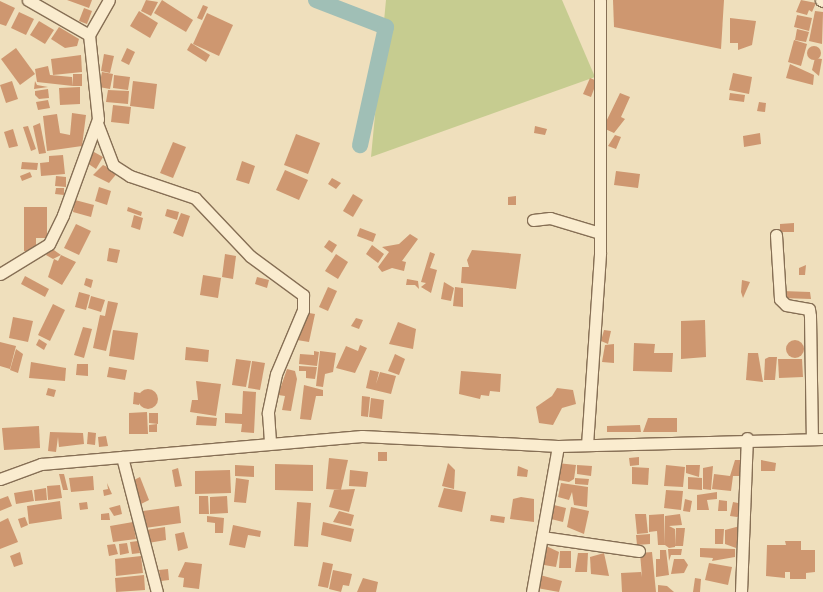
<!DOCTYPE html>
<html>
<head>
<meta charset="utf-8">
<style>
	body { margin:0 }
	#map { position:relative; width:823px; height:592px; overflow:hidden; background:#efdfbc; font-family:Merriweather,serif }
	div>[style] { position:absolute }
	.green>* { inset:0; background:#c6cc90 }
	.canal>* { height:16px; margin:-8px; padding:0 8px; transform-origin:8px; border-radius:8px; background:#a0bfb6 }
	.building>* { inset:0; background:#ce9770 }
	.round { border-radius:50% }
	.roads { filter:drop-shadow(1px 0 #866f55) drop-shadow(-1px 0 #866f55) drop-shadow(0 1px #866f55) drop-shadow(0 -1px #866f55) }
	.minor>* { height:11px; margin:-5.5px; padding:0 5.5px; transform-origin:5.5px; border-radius:5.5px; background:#faeccf }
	span { translate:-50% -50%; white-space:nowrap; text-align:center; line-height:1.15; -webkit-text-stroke:4px #f6e9cb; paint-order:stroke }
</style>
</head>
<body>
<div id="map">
	<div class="green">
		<i style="clip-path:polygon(386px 0,562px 0,595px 77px,371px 157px)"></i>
	</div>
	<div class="canal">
		<i style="left:316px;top:0;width:75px;rotate:21.1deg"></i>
		<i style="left:386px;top:27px;width:121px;rotate:102.4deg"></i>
	</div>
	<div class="building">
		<i style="clip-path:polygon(67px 0,92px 0,89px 8px)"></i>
		<i style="clip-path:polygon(146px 0,158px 2px,151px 16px,141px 11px)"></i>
		<i style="clip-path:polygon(162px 0,193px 20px,186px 32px,154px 13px)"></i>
		<i style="clip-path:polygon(613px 0,724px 0,721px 49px,614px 27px)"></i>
		<i style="clip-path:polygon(801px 0,816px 3px,812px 12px,809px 10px,807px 15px,796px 12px)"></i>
		<i style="clip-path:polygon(0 1px,15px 8px,6px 26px,0 24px)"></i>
		<i style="clip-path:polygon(203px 5px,208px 7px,202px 20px,197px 18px)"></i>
		<i style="clip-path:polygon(84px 8px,92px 11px,87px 24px,79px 21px)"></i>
		<i style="clip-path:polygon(139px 11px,158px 23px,150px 38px,130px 26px)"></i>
		<i style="clip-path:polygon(815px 11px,823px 12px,822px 44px,809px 41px)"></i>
		<i style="clip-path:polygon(19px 12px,34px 19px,26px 35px,11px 28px)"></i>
		<i style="clip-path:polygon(207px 13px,233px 25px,219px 56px,193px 44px)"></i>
		<i style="clip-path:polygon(797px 15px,812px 18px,809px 31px,794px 27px)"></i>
		<i style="clip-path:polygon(730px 18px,756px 21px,752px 45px,738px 50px,738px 43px,730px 43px)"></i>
		<i style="clip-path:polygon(39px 21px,54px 30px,45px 44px,30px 35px)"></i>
		<i style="clip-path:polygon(59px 27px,79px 39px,77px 46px,65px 48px,51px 39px)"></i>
		<i style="clip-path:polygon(797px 29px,809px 32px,806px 42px,795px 40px)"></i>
		<i style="clip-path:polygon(794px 40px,807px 44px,801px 66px,788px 62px)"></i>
		<i style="clip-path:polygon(191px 43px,210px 55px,206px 62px,187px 50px)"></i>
		<i class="round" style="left:807px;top:46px;width:14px;height:14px"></i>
		<i style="clip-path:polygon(16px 48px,35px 74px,20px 85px,1px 59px)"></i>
		<i style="clip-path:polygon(127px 48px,135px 52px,129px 65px,121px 61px)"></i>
		<i style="clip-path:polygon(104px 54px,114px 56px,110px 73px,101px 71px)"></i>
		<i style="clip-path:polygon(81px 55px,82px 72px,53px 75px,51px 59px)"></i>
		<i style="clip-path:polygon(815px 58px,822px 59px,819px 76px,812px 70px)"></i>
		<i style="clip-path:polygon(790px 64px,814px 75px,813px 85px,786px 78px)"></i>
		<i style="clip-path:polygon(48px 66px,50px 75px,72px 77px,73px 86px,37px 82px,35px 69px)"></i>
		<i style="clip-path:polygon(102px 72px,113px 74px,110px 89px,99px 87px)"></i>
		<i style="clip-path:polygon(733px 73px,752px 77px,749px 94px,729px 90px)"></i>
		<i style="clip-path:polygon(73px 74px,82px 74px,82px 86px,73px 86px)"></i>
		<i style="clip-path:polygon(114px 75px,130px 77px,128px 90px,113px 88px)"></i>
		<i style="clip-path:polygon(590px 78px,597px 81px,591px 97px,583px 94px)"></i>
		<i style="clip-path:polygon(12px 81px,18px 99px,6px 103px,0 85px)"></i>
		<i style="clip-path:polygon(35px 81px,37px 85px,48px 87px,34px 89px)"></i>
		<i style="clip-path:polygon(133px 81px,157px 84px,154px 109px,130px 106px)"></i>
		<i style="clip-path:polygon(80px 87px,80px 104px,60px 105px,59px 88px)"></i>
		<i style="clip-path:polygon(48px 89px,49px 98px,39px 99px,35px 95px,35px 91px)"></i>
		<i style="clip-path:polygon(108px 90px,129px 91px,128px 104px,106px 102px)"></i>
		<i style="clip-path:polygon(620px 93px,630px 97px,621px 117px,625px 119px,614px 133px,603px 128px)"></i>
		<i style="clip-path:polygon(730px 93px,745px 95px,744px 102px,729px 100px)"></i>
		<i style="clip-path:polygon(48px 100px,50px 108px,38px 110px,36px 102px)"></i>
		<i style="clip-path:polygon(759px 102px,766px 103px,765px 112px,757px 111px)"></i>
		<i style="clip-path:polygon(113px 105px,131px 107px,129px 124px,111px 122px)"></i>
		<i style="clip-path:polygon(72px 113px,86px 115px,82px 146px,47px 151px,43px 116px,57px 114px,60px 133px,70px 135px)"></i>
		<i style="clip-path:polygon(40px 123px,46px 153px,39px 154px,33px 126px)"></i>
		<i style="clip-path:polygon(28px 126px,36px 149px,31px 151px,23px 127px)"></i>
		<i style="clip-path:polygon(535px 126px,547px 129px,545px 135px,534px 133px)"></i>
		<i style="clip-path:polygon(13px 129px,18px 146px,9px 148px,4px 132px)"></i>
		<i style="clip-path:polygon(760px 133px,761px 144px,744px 147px,743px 136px)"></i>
		<i style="clip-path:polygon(296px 134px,320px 143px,308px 174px,284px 165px)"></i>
		<i style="clip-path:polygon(615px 135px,621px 137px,616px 149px,608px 146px)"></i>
		<i style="clip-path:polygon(173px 142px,186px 147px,173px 178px,160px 173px)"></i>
		<i style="clip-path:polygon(94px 152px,103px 157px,96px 169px,87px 163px)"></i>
		<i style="clip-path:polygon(63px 155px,65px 174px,41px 176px,40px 163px,49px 162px,49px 156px)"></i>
		<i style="clip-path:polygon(242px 161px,255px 166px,249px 184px,236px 180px)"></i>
		<i style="clip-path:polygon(22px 162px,38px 163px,37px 170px,21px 169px)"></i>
		<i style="clip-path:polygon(103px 165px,118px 172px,109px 183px,93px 175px)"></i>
		<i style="clip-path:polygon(285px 170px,308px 180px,299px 200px,276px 190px)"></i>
		<i style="clip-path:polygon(616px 171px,640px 174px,638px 188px,614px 185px)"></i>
		<i style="clip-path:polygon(30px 172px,32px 177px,22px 181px,20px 176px)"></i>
		<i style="clip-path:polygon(56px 176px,66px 177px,66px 187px,55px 186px)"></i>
		<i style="clip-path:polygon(332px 178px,341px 183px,336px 189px,328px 184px)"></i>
		<i style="clip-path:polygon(99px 187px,111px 191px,107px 205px,95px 201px)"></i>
		<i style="clip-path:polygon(56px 188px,64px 188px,64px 195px,55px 194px)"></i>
		<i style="clip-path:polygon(353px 194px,363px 200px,353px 217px,343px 211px)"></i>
		<i style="clip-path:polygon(516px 196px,516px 205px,508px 205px,508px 197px)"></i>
		<i style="clip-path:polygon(75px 200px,94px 205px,91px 217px,73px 212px)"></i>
		<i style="clip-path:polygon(24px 207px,47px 207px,47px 238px,36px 238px,36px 251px,24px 251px)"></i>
		<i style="clip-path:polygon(128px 207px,142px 212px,141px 216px,127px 211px)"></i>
		<i style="clip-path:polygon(167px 209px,179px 212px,177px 220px,165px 216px)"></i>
		<i style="clip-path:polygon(181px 213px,190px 216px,183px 237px,173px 233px)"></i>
		<i style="clip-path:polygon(134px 215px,143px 218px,140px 230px,131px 227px)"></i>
		<i style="clip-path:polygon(794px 223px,794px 232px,780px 232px,780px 224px)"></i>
		<i style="clip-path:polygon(76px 224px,91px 231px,79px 255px,64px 248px)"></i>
		<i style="clip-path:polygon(360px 228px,376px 234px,373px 242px,357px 236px)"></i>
		<i style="clip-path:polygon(410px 234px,418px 239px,402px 261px,406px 262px,404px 271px,392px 268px,382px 272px,378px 267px,389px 252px,382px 247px,399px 244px)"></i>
		<i style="clip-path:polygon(329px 240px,337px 245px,332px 253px,324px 247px)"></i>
		<i style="clip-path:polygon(372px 245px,384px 254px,378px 263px,366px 254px)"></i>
		<i style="clip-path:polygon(51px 248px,61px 255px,53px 259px,46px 255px)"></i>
		<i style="clip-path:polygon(109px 248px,120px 250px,117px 263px,107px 261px)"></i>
		<i style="clip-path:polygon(472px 250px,521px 254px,516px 289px,461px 283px,462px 267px,469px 267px,467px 260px)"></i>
		<i style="clip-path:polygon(430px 252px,435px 254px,430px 268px,437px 270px,431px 293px,421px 287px,426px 283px,421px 282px)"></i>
		<i style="clip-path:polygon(225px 254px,236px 256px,233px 279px,222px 277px)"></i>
		<i style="clip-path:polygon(336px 254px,348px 262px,338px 279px,325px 271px)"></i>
		<i style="clip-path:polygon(61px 255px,76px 262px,62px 285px,48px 277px,54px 259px,58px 261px)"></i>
		<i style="clip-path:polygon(806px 265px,805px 275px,799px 275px,799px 268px)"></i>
		<i style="clip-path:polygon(203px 275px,221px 278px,218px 298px,200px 295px)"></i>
		<i style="clip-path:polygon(25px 276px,49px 289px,45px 297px,21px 284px)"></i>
		<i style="clip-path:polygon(257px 277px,269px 280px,267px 288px,255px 284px)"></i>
		<i style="clip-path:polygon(86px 278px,93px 280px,91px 288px,84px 285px)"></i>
		<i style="clip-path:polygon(407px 279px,418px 281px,419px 289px,415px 285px,406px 285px)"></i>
		<i style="clip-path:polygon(742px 280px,750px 282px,743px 298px,741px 292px)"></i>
		<i style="clip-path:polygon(444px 282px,454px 288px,451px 301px,441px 299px)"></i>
		<i style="clip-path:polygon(328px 287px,337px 291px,328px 311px,319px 307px)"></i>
		<i style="clip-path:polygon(455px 287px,463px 288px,463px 307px,453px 306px)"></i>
		<i style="clip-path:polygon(782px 291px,810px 292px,811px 299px,782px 298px)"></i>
		<i style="clip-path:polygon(79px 292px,90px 295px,86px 310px,75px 307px)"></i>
		<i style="clip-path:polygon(91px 296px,105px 300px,101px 312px,88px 308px)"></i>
		<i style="clip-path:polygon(108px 301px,118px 303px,106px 351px,93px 348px,100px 315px,105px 316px)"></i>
		<i style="clip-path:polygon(53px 304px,65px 310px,50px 341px,38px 335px)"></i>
		<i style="clip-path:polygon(303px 312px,315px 314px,309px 342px,297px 340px)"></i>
		<i style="clip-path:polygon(13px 317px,33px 321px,28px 342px,9px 338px)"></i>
		<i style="clip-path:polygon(356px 318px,363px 320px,359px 329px,351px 326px)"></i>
		<i style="clip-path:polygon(705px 320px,706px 357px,681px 359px,681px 321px)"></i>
		<i style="clip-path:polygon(398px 322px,416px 329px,413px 349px,389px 344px)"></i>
		<i style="clip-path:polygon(83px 327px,92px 329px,84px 358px,74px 355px)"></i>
		<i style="clip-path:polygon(113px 330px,138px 333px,134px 360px,109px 356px)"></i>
		<i style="clip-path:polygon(604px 330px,611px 331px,608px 344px,601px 341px)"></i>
		<i style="clip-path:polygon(39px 339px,47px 344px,44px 350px,36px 345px)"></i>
		<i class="round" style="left:786px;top:340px;width:18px;height:18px"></i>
		<i style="clip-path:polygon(0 342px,16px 346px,10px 369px,0 366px)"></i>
		<i style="clip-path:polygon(634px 343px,655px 344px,654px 353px,673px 353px,672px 372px,633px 371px)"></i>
		<i style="clip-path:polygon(614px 344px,614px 363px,602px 362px,605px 345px)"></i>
		<i style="clip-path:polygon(360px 345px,367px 348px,355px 373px,336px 368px,346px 346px,358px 351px)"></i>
		<i style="clip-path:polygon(186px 347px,209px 350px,208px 362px,185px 360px)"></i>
		<i style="clip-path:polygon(16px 349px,23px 354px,18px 373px,10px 370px)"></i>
		<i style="clip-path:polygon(314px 351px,319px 352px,317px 366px,299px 364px,300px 354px,314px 355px)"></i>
		<i style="clip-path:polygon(320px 351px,336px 353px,333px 372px,325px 374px,323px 387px,316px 386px)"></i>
		<i style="clip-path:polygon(748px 353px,758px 353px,763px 382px,746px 380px)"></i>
		<i style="clip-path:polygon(395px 354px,405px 359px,399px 375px,388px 371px)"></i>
		<i style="clip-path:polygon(769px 357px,777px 357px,775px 380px,764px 380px,765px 359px)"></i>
		<i style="clip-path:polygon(236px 359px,251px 361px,246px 387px,232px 385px)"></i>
		<i style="clip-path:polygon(778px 359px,802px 359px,803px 377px,779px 378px)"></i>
		<i style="clip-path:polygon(252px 361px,265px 363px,260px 390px,248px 388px)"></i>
		<i style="clip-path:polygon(31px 362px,66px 368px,65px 381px,29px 378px)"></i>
		<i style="clip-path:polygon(77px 364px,88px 364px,88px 376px,76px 375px)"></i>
		<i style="clip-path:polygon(299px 366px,317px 367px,315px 379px,306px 378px,306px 371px,299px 371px)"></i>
		<i style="clip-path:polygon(109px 367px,127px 370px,125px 380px,107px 377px)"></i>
		<i style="clip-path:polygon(287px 369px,295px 371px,297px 379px,291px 411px,282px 410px,285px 396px,278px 395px)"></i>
		<i style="clip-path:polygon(370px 370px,379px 372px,376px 384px,380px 372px,396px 376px,391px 394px,366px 388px)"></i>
		<i style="clip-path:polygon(461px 371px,501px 374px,500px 392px,490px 391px,489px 396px,481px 395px,480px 399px,459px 394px)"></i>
		<i style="clip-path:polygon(196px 381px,221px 384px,216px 416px,190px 412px,192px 400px,198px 400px)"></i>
		<i style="clip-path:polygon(304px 385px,323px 390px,323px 396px,316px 396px,311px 420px,300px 419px)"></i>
		<i style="clip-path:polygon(48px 388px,56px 390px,54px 397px,46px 395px)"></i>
		<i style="clip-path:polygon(557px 388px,573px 390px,576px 404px,562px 408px,553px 425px,539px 423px,536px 407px,552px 396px)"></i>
		<i class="round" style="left:138px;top:389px;width:20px;height:20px"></i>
		<i style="clip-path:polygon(243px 391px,256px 392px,254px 433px,241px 432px,242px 424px,225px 423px,225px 413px,242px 414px)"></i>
		<i style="clip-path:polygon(134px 392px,140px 393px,139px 405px,133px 404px)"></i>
		<i style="clip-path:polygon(362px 396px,370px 397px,368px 417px,361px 416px)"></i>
		<i style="clip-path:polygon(371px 398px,384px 400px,382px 419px,369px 417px)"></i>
		<i style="clip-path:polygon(147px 412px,148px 434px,129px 434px,129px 413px)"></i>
		<i style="clip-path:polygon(149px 413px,158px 413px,158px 424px,149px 423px)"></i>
		<i style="clip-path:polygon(197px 416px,217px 418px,216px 426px,196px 425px)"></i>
		<i style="clip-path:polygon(648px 418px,677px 418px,677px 432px,643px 432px)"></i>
		<i style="clip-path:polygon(157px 424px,157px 432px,149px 432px,149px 425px)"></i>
		<i style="clip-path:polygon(640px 425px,641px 432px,607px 432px,607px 426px)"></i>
		<i style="clip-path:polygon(39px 426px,40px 448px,4px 450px,2px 428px)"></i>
		<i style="clip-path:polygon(50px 432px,83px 433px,84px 444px,59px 447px,58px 437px,56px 452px,48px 451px)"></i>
		<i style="clip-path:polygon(88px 432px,96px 433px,95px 445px,87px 444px)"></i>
		<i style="clip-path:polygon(106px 436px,108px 446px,99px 447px,98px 437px)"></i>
		<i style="clip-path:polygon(378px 452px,387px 452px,387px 461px,378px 461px)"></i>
		<i style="clip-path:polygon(639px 457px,639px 465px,630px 466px,629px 458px)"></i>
		<i style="clip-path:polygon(329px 458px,348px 460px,341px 490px,326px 489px)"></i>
		<i style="clip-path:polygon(735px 460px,741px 460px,741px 476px,733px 476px,731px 491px,712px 489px,714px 474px,730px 476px)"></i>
		<i style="clip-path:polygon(761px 460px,776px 463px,775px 471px,761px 471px)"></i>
		<i style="clip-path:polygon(448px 463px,455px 470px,454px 489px,442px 486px)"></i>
		<i style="clip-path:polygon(557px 463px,576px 465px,574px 479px,569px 482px,553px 479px)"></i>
		<i style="clip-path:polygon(275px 464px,313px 465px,313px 491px,275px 490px)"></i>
		<i style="clip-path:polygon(235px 465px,254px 466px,254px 477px,235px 476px)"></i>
		<i style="clip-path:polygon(577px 465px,592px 466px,591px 476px,577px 474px)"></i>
		<i style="clip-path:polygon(666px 465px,685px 467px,683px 487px,664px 486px)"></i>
		<i style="clip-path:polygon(686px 465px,700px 465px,699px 477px,686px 473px)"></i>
		<i style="clip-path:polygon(518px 466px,528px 470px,527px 477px,517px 476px)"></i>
		<i style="clip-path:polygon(713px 466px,711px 490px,703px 489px,703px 468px)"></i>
		<i style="clip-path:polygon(632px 467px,649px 468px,648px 485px,632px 484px)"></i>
		<i style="clip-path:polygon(178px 468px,182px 486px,175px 487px,172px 470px)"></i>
		<i style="clip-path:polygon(230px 470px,231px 493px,195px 494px,195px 471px)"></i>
		<i style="clip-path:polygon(350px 470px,368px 472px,366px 487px,349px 486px)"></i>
		<i style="clip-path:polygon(59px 474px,64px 474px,68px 490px,63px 490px)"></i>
		<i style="clip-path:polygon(93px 476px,94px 490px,71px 492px,69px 478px)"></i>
		<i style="clip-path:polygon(140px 477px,149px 500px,139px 505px,130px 482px)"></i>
		<i style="clip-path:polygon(688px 477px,702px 478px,702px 490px,688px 489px)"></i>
		<i style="clip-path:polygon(236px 478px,249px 480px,246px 503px,234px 502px)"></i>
		<i style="clip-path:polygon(575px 478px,589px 479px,588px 485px,575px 484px)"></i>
		<i style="clip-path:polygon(107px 483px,112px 494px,104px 496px,103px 490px,108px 489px)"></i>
		<i style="clip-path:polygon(561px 483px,588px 487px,587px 507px,574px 505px,572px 492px,569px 500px,558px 497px)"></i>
		<i style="clip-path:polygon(60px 485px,62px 498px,48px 500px,47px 486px)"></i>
		<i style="clip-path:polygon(46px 488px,47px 500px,35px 501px,34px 490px)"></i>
		<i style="clip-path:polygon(444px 488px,466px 492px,462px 512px,438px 507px)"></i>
		<i style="clip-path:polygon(355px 489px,349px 512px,329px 507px,334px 490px)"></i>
		<i style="clip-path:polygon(32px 490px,34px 501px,16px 504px,14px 493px)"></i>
		<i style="clip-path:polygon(666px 490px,683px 491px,681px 510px,664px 508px)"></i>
		<i style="clip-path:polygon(717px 492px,717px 499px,707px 500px,709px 510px,697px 510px,697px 495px)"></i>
		<i style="clip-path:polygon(8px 496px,12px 506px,0 511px,0 499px)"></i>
		<i style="clip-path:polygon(199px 496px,208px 496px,209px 514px,199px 514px)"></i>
		<i style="clip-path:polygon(227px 496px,228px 513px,210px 514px,210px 497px)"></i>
		<i style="clip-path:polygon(521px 497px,534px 499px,534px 522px,510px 519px,513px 499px)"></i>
		<i style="clip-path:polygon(685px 499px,692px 501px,690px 512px,683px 511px)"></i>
		<i style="clip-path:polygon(719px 500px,727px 501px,727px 511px,718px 511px)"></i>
		<i style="clip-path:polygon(60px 501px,62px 519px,29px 524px,27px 506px)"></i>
		<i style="clip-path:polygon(87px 502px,88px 509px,80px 510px,79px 503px)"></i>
		<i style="clip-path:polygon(297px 502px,311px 503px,308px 547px,294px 546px)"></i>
		<i style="clip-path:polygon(733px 502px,743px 504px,741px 515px,737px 517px,730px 516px)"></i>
		<i style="clip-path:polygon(550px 504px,566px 508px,563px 522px,547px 518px)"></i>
		<i style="clip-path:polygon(120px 505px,122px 514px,114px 516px,109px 508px)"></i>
		<i style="clip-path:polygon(179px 506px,181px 523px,145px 528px,143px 511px)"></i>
		<i style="clip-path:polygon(571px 507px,589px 511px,584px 534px,567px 527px)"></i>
		<i style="clip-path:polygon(339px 511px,354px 515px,351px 526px,333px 522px)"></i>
		<i style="clip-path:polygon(109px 513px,110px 520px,101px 520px,101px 514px)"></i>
		<i style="clip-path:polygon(635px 514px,646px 514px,648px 533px,637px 534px)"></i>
		<i style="clip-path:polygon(664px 514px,665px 545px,658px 545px,657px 531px,649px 532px,649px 515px)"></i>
		<i style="clip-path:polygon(680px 514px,682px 525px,669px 526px,675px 529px,675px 547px,669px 548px,665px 545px,665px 516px)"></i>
		<i style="clip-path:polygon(491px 515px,505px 517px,504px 523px,490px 521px)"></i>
		<i style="clip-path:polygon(207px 516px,224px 518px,223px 533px,215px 533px,215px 523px,207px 522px)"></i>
		<i style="clip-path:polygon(25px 517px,28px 525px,21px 528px,18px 519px)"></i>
		<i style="clip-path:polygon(8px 518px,18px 542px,0 549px,0 522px)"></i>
		<i style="clip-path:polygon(133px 522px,136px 539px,113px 542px,110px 526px)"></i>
		<i style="clip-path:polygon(323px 522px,354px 529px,351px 542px,321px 535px)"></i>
		<i style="clip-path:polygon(233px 525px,261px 531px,260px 537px,248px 535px,245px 548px,229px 545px)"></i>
		<i style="clip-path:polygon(740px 526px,736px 548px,725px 544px,725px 530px)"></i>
		<i style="clip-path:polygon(165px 527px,166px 540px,148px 543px,146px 530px)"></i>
		<i style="clip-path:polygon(676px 528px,685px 528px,683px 546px,675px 546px)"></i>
		<i style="clip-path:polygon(715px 529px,724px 529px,723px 544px,715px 544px)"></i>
		<i style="clip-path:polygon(184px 532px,188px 548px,178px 551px,175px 534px)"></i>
		<i style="clip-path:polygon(650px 534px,650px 544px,637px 545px,636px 535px)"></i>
		<i style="clip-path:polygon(138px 541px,140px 553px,132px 554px,130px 542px)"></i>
		<i style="clip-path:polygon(785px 541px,801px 541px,801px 550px,815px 550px,815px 572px,806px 573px,806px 579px,790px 579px,790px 572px,785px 572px,785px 578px,766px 576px,767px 545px,786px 545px)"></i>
		<i style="clip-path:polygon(127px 543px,129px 553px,120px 555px,119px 544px)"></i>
		<i style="clip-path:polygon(115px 544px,118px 554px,109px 556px,107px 545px)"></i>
		<i style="clip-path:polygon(544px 545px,559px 552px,556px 567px,538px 564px)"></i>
		<i style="clip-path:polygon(700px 548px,735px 549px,735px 557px,712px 561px,713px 558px,700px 557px)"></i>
		<i style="clip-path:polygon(668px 549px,682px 549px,681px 555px,671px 555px,669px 561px)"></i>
		<i style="clip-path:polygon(660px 550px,666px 550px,669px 575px,656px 577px,656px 559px,660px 559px)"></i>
		<i style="clip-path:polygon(560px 551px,571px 551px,571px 568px,559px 568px)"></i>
		<i style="clip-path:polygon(20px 552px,23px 564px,14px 567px,10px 556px)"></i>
		<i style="clip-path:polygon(652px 552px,656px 592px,622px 592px,621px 573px,641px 572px,642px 577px,640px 553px)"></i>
		<i style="clip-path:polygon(578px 553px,588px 553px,587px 572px,575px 572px)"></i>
		<i style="clip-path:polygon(604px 553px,609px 576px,591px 574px,590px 557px)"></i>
		<i style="clip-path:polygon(141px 556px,143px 573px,116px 576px,115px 559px)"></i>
		<i style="clip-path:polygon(674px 559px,684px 559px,688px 565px,684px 573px,671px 574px)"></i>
		<i style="clip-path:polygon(185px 562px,202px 564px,199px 589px,183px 587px,184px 578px,178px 577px)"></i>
		<i style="clip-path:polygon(323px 562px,333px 564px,328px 588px,318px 586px)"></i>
		<i style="clip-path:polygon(709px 563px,732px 567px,728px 585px,705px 580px)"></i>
		<i style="clip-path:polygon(168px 569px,169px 580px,161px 581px,159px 570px)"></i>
		<i style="clip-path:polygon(333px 570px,352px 574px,349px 586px,343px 585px,341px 592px,329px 589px)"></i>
		<i style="clip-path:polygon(144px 575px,145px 590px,116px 592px,115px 578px)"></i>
		<i style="clip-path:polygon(540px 575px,562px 581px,559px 592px,537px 588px)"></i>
		<i style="clip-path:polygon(363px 578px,378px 582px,376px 592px,357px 592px)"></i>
		<i style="clip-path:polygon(695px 578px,701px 579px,700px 592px,693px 592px)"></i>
		<i style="clip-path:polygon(658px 585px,667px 586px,674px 592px,658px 592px)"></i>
	</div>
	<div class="roads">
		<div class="minor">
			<i style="left:28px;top:0;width:70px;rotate:29.8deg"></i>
			<i style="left:821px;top:0;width:2px;rotate:27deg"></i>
			<i style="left:97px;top:123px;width:45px;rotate:69.1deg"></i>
			<i style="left:113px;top:165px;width:20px;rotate:33deg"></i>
			<i style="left:130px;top:176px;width:69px;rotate:18.7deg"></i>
			<i style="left:195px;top:198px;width:80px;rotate:46.5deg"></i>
			<i style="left:250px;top:256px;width:66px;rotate:36.3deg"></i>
			<i style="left:303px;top:295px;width:15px;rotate:90deg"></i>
			<i style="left:303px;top:310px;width:69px;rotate:112.9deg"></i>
			<i style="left:276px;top:374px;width:40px;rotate:102deg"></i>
			<i style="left:268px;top:413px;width:29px;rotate:86deg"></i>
			<i style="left:533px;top:220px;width:17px;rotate:-7deg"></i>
			<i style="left:550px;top:218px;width:52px;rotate:16.7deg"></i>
			<i style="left:776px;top:235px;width:64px;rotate:86.4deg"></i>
			<i style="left:780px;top:299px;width:8px;rotate:45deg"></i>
			<i style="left:786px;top:305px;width:23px;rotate:10deg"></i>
			<i style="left:809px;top:309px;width:7px;rotate:82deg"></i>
			<i style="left:810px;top:316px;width:123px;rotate:89.1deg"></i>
			<i style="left:0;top:274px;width:57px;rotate:-31.5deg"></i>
			<i style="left:49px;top:244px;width:32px;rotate:-64deg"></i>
			<i style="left:63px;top:215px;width:102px;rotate:-70deg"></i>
			<i style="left:98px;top:119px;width:84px;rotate:-96.1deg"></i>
			<i style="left:89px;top:35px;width:40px;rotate:-60.3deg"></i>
			<i style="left:587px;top:445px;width:193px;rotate:-86.1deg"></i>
			<i style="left:600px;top:252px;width:252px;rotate:-90deg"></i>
			<i style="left:122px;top:457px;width:139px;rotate:75.5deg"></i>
			<i style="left:0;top:479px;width:44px;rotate:-20.1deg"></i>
			<i style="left:41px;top:464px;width:322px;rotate:-5deg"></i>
			<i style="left:362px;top:436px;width:196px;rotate:2.9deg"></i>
			<i style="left:558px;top:446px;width:265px;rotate:-1.5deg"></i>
			<i style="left:542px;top:537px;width:98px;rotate:8.2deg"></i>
			<i style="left:532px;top:592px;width:148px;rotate:-79.9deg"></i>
			<i style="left:741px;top:592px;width:154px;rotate:-87.8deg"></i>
		</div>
	</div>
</div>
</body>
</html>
